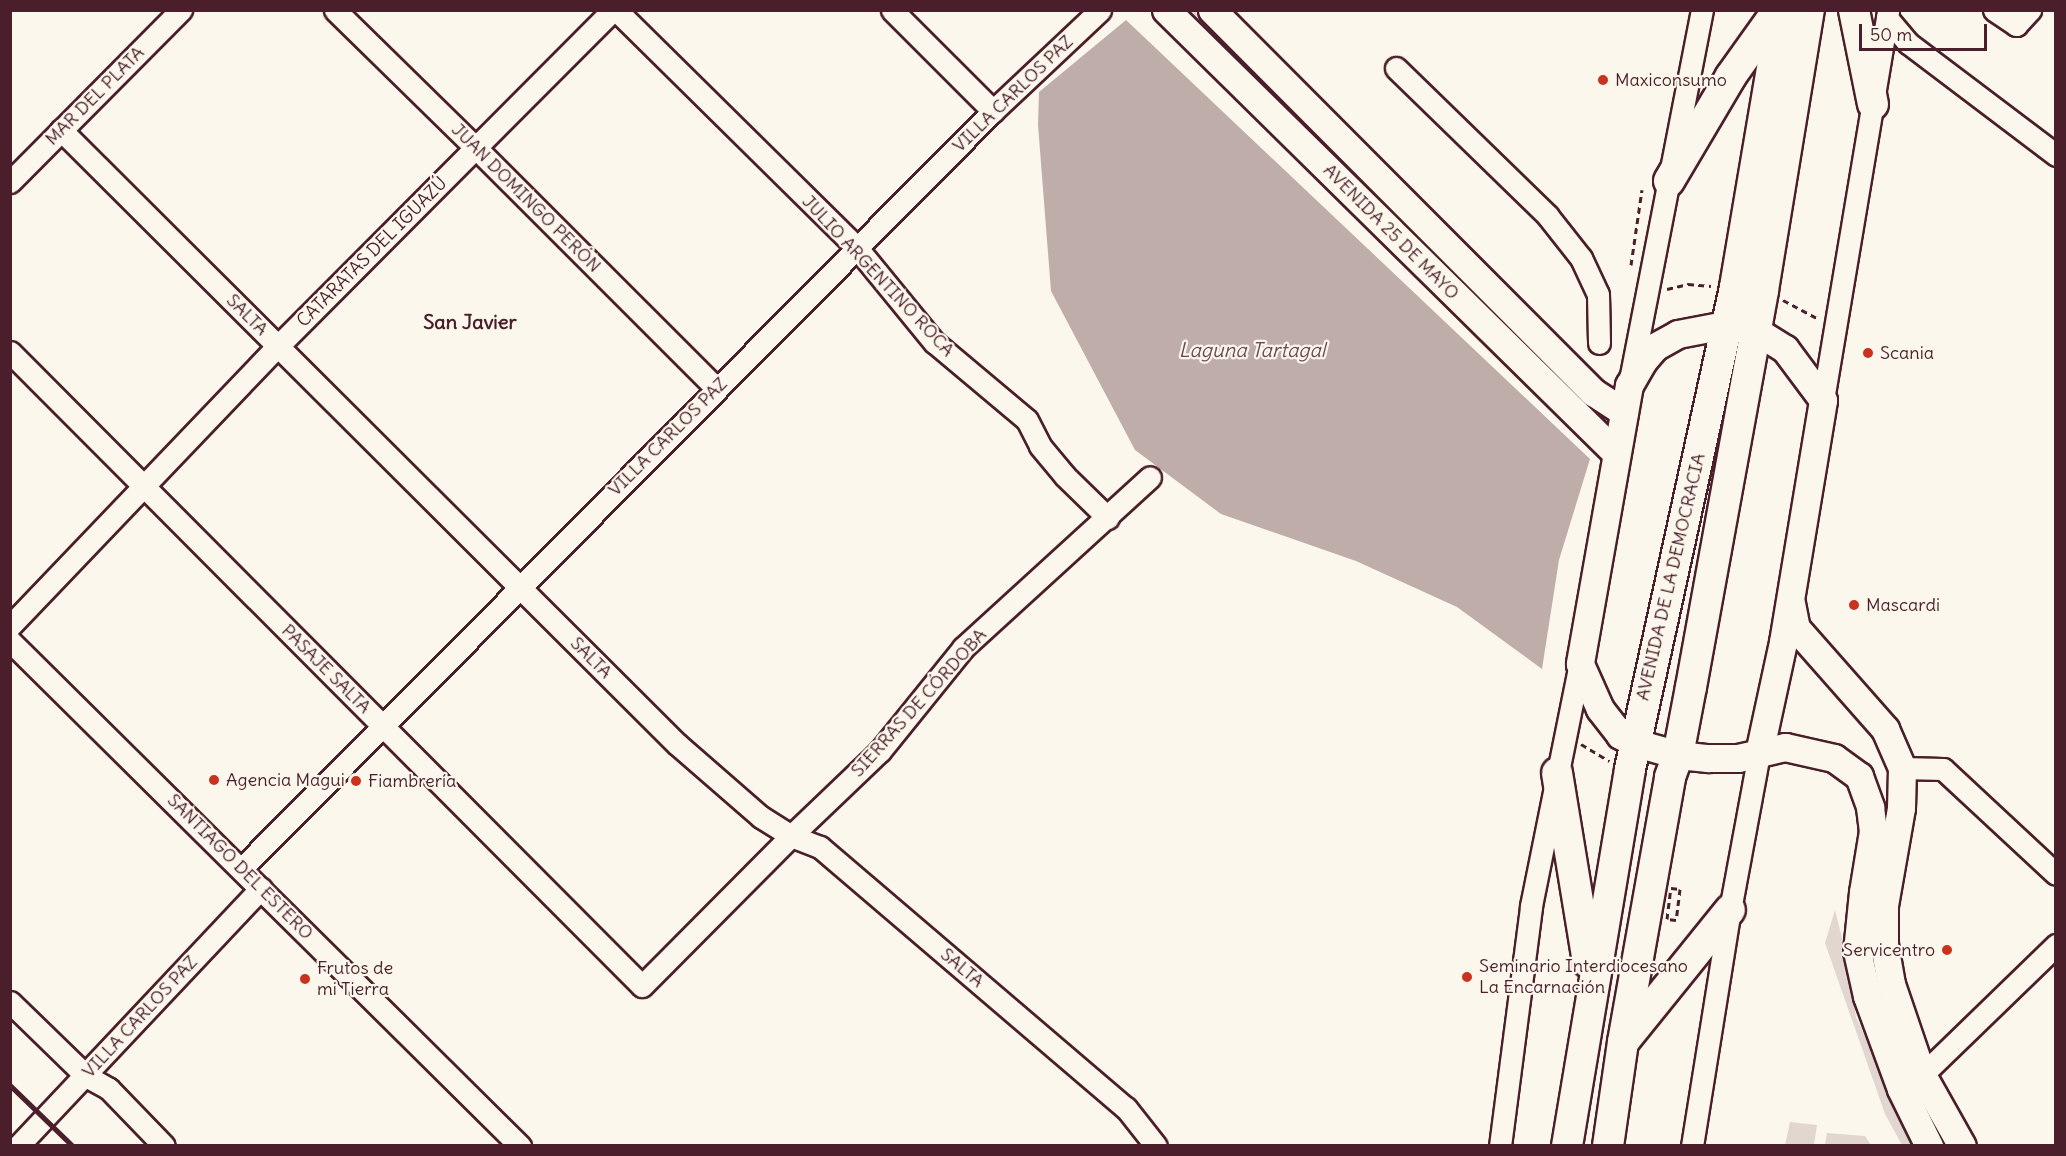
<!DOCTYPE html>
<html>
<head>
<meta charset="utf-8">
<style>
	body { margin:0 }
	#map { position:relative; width:2066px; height:1156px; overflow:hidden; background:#fbf7ec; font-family:Delius,sans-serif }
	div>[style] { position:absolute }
	.green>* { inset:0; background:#e2d7d0 }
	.water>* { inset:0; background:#bfadaa }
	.path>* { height:3px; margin-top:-1.5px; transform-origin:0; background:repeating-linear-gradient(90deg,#4a1f2b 0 6px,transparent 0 10.5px) }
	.roads { filter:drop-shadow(2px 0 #4a1f2b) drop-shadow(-2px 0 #4a1f2b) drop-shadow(0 2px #4a1f2b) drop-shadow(0 -2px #4a1f2b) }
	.minor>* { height:21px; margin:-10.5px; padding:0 10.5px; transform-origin:10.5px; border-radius:10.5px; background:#fbf7ec }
	.major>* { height:27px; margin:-13.5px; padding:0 13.5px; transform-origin:13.5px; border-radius:13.5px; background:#fbf7ec }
	.highway>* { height:30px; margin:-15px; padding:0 15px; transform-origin:15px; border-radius:15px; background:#fbf7ec }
	.rail>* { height:4.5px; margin:-2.25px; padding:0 2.25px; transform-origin:2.25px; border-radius:2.25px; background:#4a1f2b }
	.dots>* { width:16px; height:16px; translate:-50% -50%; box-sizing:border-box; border:3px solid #fbf7ec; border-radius:50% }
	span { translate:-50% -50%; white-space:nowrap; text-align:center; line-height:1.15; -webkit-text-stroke:4.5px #fbf7ec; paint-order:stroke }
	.poi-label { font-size:18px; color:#4a1f2b }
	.left { translate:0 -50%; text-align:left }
	.right { translate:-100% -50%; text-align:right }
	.street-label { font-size:18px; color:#4a1f2b }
	.neighbourhood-label { font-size:20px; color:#4a1f2b; font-weight:700 }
	.water-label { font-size:20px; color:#6d4a51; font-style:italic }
	.frame { position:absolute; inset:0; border:12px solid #4a1f2b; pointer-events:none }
	.scale { position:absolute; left:1859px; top:24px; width:128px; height:27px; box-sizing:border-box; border:3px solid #4a1f2b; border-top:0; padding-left:8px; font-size:18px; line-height:21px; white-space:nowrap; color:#4a1f2b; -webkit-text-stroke:4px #fbf7ec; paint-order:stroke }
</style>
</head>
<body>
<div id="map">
	<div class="green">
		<i style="clip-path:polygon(1185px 11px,1198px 11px,1586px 399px,1587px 403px,1584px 404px)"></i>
		<i style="clip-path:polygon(1835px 910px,1846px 954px,1856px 1017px,1902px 1117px,1919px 1145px,1902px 1145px,1885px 1114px,1825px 943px)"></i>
		<i style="clip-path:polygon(1790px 1122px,1817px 1125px,1814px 1145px,1785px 1145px)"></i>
		<i style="clip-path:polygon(1827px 1133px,1865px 1136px,1871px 1145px,1825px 1145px)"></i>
	</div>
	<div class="water">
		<i style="clip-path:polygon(1126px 20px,1590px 459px,1559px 560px,1542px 669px,1457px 607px,1356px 561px,1221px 514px,1135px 450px,1051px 291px,1038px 125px,1039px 92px)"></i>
	</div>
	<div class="path">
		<i style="left:1631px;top:265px;width:76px;rotate:-81.7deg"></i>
		<i style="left:1667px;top:289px;width:22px;rotate:-13deg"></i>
		<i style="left:1688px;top:284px;width:23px;rotate:5deg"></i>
		<i style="left:1783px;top:300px;width:38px;rotate:28deg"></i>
		<i style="left:1581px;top:744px;width:33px;rotate:31deg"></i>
		<i style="left:1671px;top:888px;width:9px;rotate:6deg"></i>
		<i style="left:1680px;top:889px;width:31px;rotate:97deg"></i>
		<i style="left:1676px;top:920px;width:9px;rotate:-174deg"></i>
		<i style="left:1667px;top:919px;width:31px;rotate:-83deg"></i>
	</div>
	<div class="roads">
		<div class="minor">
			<i style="left:335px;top:10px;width:197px;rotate:44.4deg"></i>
			<i style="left:476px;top:148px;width:339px;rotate:45deg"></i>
			<i style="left:616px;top:10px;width:339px;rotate:44.6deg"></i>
			<i style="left:857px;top:248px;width:122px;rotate:50.7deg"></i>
			<i style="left:934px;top:342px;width:121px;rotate:40deg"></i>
			<i style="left:1027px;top:420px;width:29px;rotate:63deg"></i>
			<i style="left:1040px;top:446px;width:39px;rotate:50deg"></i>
			<i style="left:1065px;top:476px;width:60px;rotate:44.3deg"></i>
			<i style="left:892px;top:10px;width:143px;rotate:45deg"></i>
			<i style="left:1994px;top:10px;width:27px;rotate:34deg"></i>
			<i style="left:2016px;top:25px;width:21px;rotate:-47deg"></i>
			<i style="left:1887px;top:18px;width:33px;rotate:50deg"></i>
			<i style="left:1908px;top:43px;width:186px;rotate:37.1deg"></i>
			<i style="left:1396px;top:68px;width:211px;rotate:44.2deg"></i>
			<i style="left:1547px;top:215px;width:55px;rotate:51.7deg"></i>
			<i style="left:1581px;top:258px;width:40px;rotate:65deg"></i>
			<i style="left:1598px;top:294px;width:49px;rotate:88.8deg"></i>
			<i style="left:61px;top:130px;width:870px;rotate:44.91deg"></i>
			<i style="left:677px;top:744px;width:111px;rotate:41deg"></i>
			<i style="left:761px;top:817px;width:36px;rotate:32deg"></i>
			<i style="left:791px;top:836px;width:31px;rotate:21deg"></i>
			<i style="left:820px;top:847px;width:402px;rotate:40.5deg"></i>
			<i style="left:1126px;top:1108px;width:48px;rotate:51.7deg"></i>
			<i style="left:10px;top:182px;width:243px;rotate:-45.2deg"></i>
			<i style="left:10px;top:352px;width:895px;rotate:45.09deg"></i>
			<i style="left:642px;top:986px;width:211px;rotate:-45.2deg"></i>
			<i style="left:791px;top:836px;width:123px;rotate:-43.7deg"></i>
			<i style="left:880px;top:751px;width:132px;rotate:-51.1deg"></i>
			<i style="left:963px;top:648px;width:253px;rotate:-42.4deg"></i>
			<i style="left:1631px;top:375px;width:372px;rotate:-79deg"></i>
			<i style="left:1823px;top:400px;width:395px;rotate:-80.5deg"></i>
			<i style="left:10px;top:626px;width:388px;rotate:-46.3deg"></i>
			<i style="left:278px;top:346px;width:474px;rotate:-45.1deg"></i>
			<i style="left:10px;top:641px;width:718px;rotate:44.72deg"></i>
			<i style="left:1902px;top:768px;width:41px;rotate:1.4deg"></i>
			<i style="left:1943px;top:769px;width:154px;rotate:42.9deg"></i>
			<i style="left:242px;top:868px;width:1066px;rotate:-45.23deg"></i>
			<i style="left:993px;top:111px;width:147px;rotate:-43.3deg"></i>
			<i style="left:10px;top:1002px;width:106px;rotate:44.2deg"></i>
			<i style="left:86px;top:1076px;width:26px;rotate:29deg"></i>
			<i style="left:109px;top:1089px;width:79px;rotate:46deg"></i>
			<i style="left:1910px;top:1083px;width:14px;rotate:-34deg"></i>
			<i style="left:1922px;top:1075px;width:187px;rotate:-44.1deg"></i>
			<i style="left:18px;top:1146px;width:354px;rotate:-46.7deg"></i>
			<i style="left:1500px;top:1146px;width:242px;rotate:-82.6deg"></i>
			<i style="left:1531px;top:906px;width:247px;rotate:-78.6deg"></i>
			<i style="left:1692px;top:1146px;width:239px;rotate:-80.9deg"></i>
			<i style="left:1730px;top:910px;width:160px;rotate:-79.5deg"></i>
		</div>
		<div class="major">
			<i style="left:1166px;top:10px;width:631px;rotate:44.55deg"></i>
			<i style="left:1212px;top:10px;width:540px;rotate:45.08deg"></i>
			<i style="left:1593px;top:392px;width:37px;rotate:33deg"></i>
			<i style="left:1791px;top:603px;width:25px;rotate:79deg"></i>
			<i style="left:1796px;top:628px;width:135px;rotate:48.6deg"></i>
			<i style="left:1885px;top:729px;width:43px;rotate:66.4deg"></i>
			<i style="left:1902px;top:768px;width:40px;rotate:91.4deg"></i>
			<i style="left:1901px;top:808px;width:98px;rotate:99.9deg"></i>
			<i style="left:1884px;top:905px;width:39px;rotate:90deg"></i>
			<i style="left:1884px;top:944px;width:41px;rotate:80.1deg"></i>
			<i style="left:1891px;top:984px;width:96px;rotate:71.2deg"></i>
			<i style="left:1922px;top:1075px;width:81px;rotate:60.6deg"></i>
			<i style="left:1759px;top:753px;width:114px;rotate:-77.8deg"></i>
			<i style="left:1783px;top:642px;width:245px;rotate:-80.6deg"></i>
			<i style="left:1823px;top:400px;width:64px;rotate:-126.7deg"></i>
			<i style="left:1785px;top:349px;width:36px;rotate:-148deg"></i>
			<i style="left:1755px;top:330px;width:30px;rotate:-171deg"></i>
			<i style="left:1725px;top:325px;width:48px;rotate:169.2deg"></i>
			<i style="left:1678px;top:334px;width:26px;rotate:151deg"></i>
			<i style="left:1655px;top:347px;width:18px;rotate:131deg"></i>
			<i style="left:1643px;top:361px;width:28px;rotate:120deg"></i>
			<i style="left:1629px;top:385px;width:283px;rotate:100deg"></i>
			<i style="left:1580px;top:664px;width:49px;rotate:66deg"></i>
			<i style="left:1600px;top:709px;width:33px;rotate:52deg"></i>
			<i style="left:1620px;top:735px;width:18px;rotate:27deg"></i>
			<i style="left:1636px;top:743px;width:44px;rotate:15.9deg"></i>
			<i style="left:1678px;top:755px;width:30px;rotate:6deg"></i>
			<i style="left:1708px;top:758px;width:30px"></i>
			<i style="left:1738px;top:758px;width:22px;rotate:-13deg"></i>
			<i style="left:1759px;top:753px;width:27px;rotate:-13deg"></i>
			<i style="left:1785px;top:747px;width:50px;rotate:12.7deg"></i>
			<i style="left:1834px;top:758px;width:31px;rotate:36deg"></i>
			<i style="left:1859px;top:776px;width:33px;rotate:70deg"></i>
			<i style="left:1870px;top:807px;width:24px;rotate:83deg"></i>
			<i style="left:1873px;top:831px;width:62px;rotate:99.3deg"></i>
			<i style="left:1863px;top:892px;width:59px;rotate:95.8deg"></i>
			<i style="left:1857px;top:951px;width:46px;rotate:77.5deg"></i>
			<i style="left:1867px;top:996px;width:99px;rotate:69.9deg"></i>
			<i style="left:1901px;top:1089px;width:64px;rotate:63.8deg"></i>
		</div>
		<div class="highway">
			<i style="left:1854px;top:10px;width:96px;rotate:78.6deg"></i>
			<i style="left:1669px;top:181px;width:122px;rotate:-59.4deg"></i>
			<i style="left:1731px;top:76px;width:81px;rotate:-54.5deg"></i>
			<i style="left:1557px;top:773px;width:192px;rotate:80.7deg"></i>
			<i style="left:1625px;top:1040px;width:167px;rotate:-51.1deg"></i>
			<i style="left:1567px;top:1146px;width:382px;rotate:-80.5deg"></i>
			<i style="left:1630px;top:769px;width:493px;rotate:-77.7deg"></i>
			<i style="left:1735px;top:287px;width:281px;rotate:-80.4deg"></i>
			<i style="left:1608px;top:1146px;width:105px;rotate:-81.8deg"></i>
			<i style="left:1623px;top:1042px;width:269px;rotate:-79.9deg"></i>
			<i style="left:1670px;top:777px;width:23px;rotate:-70deg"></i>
			<i style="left:1678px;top:755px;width:69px;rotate:-79.2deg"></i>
			<i style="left:1691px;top:687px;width:403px;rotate:-79.7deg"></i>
			<i style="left:1763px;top:290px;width:284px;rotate:-80.7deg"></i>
		</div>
	</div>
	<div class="rail">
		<i style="left:10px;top:1085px;width:88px;rotate:44.1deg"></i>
	</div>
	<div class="dots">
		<i style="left:1603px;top:80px;background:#c8321e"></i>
		<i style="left:1868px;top:353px;background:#c8321e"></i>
		<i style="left:1854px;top:605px;background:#c8321e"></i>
		<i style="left:214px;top:780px;background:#c8321e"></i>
		<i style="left:356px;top:781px;background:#c8321e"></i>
		<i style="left:1947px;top:950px;background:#c8321e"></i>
		<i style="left:1467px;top:977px;background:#c8321e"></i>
		<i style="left:305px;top:979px;background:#c8321e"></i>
	</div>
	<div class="poi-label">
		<span class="left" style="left:1615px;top:80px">Maxiconsumo</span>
		<span class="left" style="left:1880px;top:353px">Scania</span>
		<span class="left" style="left:1866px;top:605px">Mascardi</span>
		<span class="left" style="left:226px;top:780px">Agencia Magui</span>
		<span class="left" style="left:368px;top:781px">Fiambrería</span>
		<span class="right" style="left:1935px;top:950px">Servicentro</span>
		<span class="left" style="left:1479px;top:977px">Seminario Interdiocesano<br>La Encarnación</span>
		<span class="left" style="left:317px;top:979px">Frutos de<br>mi Tierra</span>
	</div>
	<div class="street-label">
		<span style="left:1013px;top:94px;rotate:-44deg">VILLA CARLOS PAZ</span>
		<span style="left:95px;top:96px;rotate:-45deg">MAR DEL PLATA</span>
		<span style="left:526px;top:198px;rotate:45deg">JUAN DOMINGO PERÓN</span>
		<span style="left:1391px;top:232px;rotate:45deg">AVENIDA 25 DE MAYO</span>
		<span style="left:372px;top:252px;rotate:-45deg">CATARATAS DEL IGUAZÚ</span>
		<span style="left:878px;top:276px;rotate:47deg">JULIO ARGENTINO ROCA</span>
		<span style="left:247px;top:315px;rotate:45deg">SALTA</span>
		<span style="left:668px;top:437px;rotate:-45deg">VILLA CARLOS PAZ</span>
		<span style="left:1671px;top:577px;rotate:-77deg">AVENIDA DE LA DEMOCRACIA</span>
		<span style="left:591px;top:658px;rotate:45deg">SALTA</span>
		<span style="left:326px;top:669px;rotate:45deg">PASAJE SALTA</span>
		<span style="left:919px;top:703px;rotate:-48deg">SIERRAS DE CÓRDOBA</span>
		<span style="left:240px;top:867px;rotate:45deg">SANTIAGO DEL ESTERO</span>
		<span style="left:962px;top:968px;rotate:40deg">SALTA</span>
		<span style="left:140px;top:1017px;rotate:-47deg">VILLA CARLOS PAZ</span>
	</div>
	<div class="neighbourhood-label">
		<span style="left:470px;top:321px">San Javier</span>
	</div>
	<div class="water-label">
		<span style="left:1252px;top:349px">Laguna Tartagal</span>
	</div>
	<div class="frame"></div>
	<div class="scale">50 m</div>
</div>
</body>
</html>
